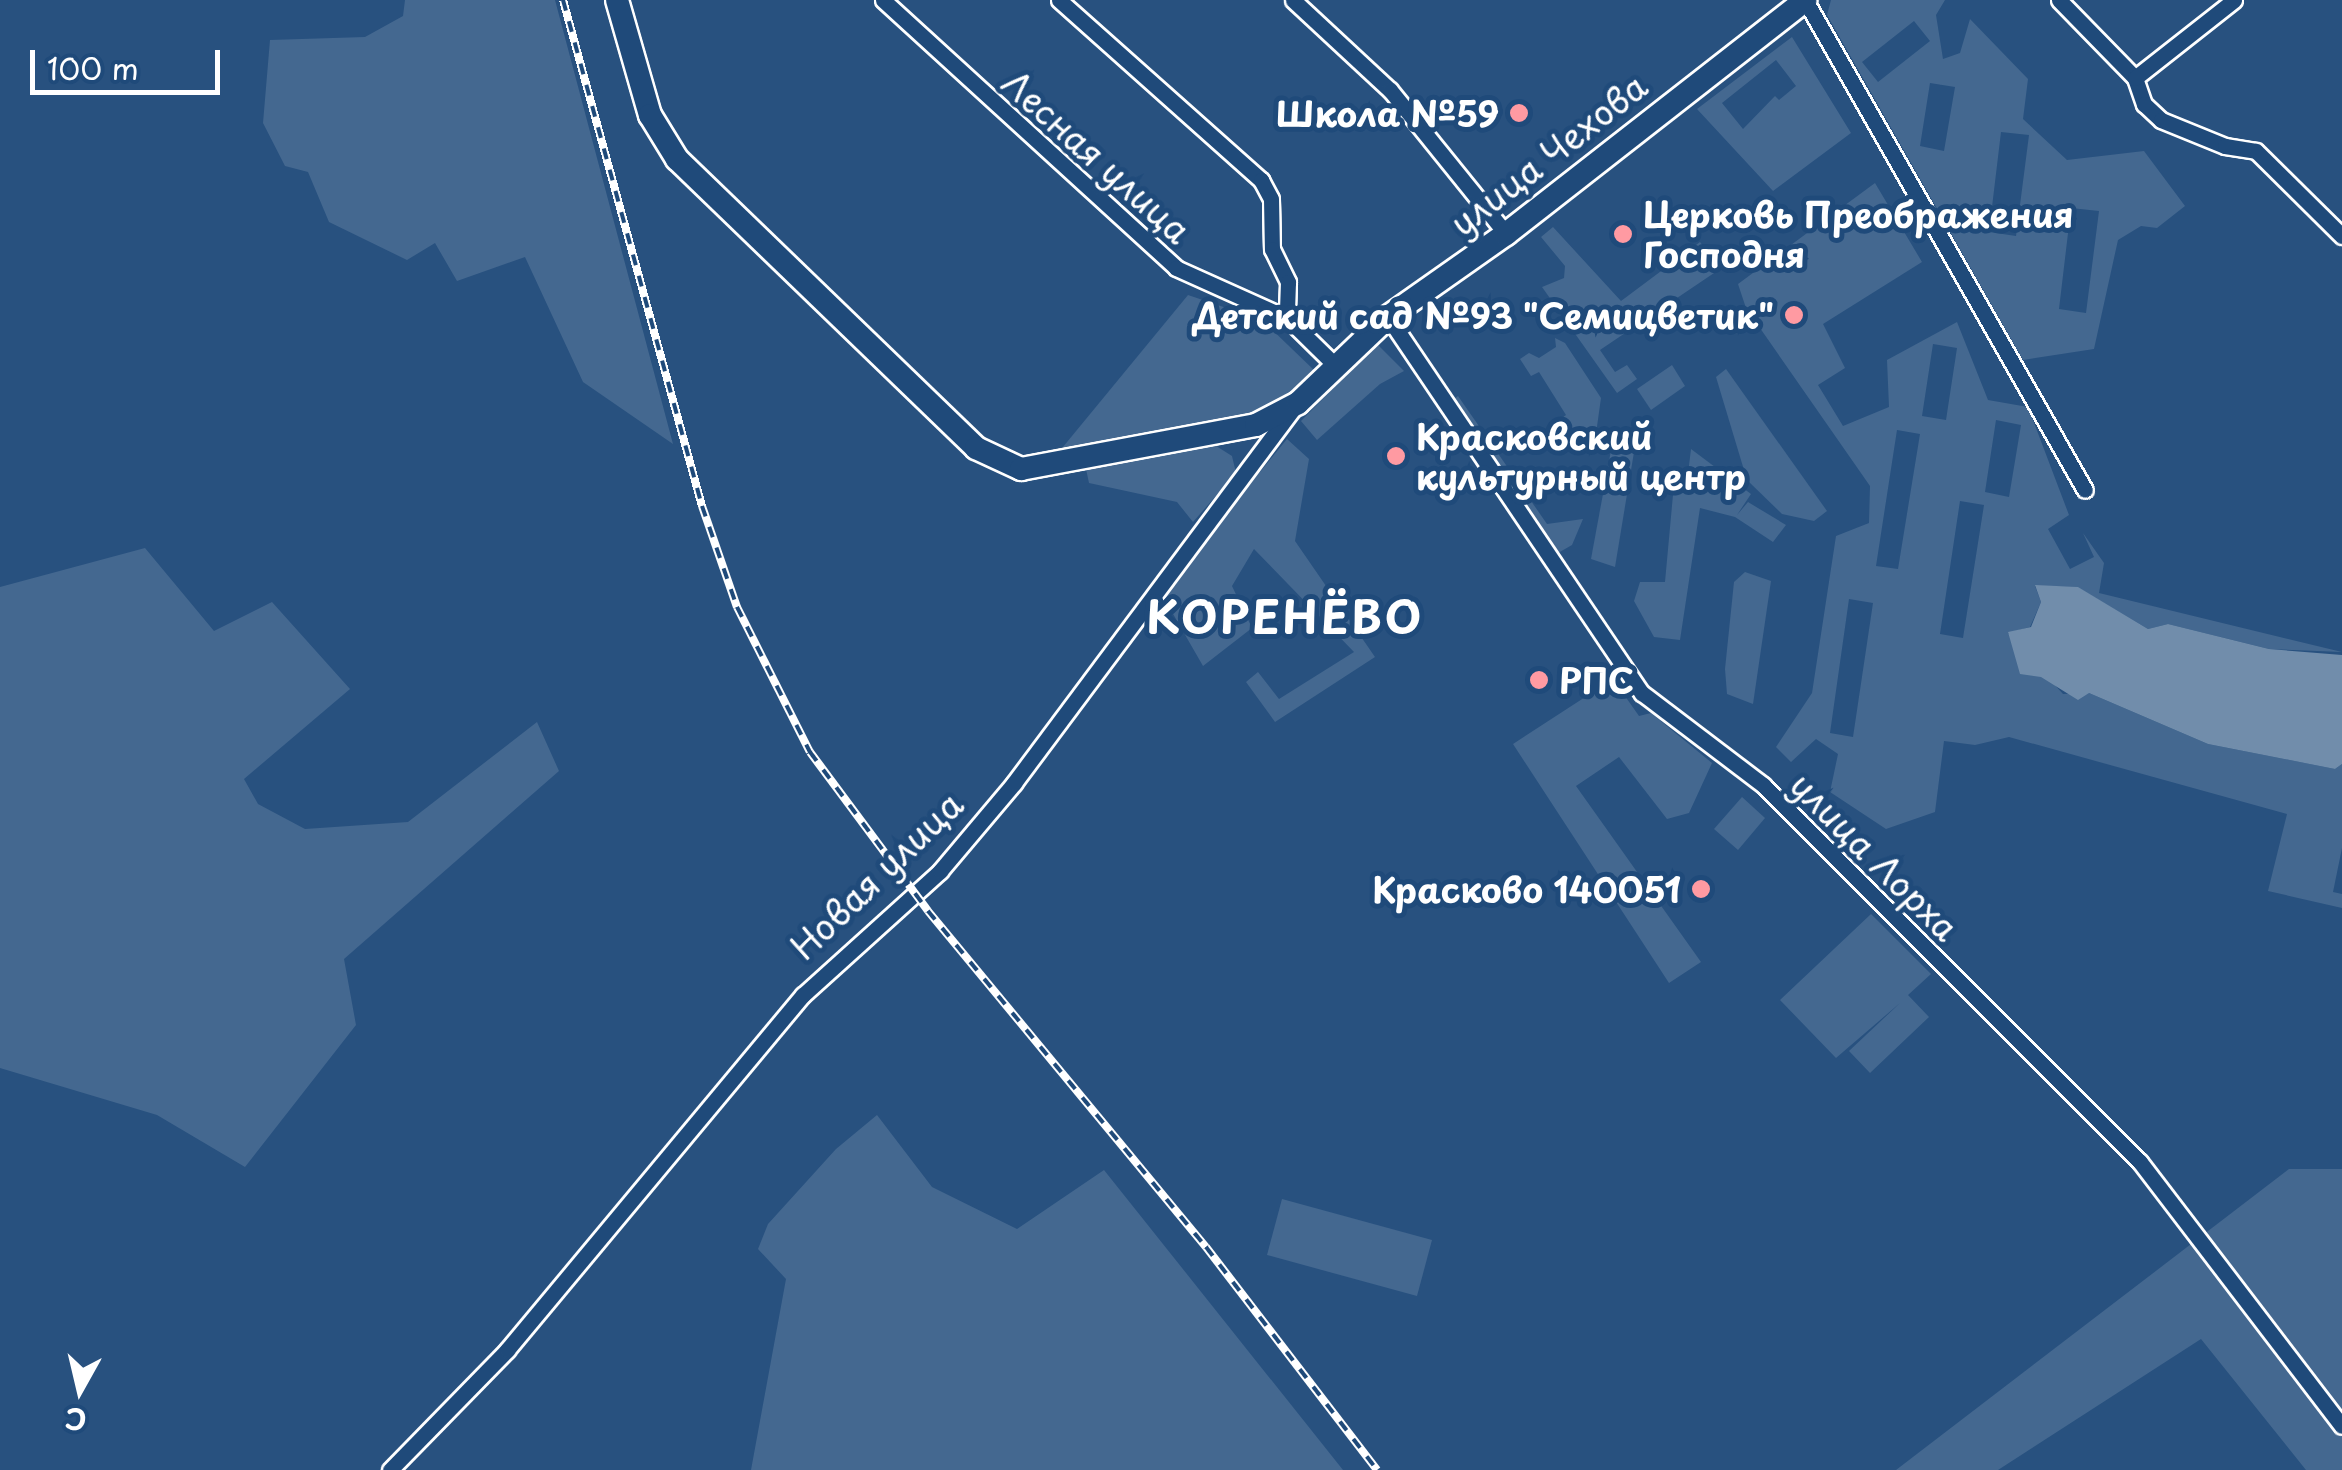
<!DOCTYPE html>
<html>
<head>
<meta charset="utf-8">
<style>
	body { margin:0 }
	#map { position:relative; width:2342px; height:1470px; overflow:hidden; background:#28517f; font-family:"Playpen Sans",sans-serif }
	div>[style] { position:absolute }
	.green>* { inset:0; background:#446890 }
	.water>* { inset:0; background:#718dab }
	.roads { filter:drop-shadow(2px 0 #fff) drop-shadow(-2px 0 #fff) drop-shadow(0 2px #fff) drop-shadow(0 -2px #fff) }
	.minor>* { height:15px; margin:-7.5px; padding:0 7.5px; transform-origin:7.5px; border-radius:7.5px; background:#1f4a7a }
	.secondary>* { height:22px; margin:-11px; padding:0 11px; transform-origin:11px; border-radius:11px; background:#1f4a7a }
	.rail>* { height:8px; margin-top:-4px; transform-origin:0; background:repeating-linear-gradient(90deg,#1f4a7a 0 11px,#fff 0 22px); box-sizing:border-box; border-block:2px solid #fff }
	.dots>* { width:28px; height:28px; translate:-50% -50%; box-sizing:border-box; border:5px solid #1f4a7a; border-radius:50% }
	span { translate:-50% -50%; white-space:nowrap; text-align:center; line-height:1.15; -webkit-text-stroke:10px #1f4a7a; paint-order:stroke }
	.poi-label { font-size:35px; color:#fff; font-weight:700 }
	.right { translate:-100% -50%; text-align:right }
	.left { translate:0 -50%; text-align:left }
	.street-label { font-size:35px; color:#fff }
	.district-label { font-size:45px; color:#fff; font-weight:700; letter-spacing:2.5px }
	.north { position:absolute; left:30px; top:1340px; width:100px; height:100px; -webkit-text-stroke:8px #1f4a7a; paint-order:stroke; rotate:188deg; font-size:28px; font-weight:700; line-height:40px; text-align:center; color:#fff }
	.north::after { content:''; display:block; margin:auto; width:35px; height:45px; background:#fff; clip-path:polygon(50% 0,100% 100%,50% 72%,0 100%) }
	.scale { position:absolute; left:30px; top:50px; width:190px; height:45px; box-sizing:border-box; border:5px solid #fff; border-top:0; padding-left:12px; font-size:30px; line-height:35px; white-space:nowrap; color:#fff; -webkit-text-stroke:8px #1f4a7a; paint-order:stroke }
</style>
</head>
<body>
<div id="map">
	<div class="green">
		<i style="clip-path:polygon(405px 0,555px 0,673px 444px,583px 382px,525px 257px,457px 281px,435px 243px,407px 260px,329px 222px,308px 172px,285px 166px,263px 123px,270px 40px,365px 37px,403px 16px)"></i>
		<i style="clip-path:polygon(evenodd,1831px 0,1945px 0,1936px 15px,1943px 59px,1960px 53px,1970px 19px,2028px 79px,2023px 119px,2067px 160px,2144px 151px,2185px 206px,2157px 228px,2141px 226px,2118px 240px,2094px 349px,2023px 360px,1827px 15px,1831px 0,1914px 21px,1930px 41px,1878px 82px,1862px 62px,1914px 21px,1831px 0,1930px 83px,1955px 87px,1944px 151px,1920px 146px,1930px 83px,1831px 0,2001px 132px,2029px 135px,2016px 236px,1989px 232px,2001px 132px,1831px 0,2071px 208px,2099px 211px,2086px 313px,2059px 309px,2071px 208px)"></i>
		<i style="clip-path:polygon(evenodd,1792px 37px,1851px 133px,1773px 191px,1697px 109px,1792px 37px,1776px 60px,1796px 86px,1779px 100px,1775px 96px,1743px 129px,1722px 103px,1776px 60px)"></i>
		<i style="clip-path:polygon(evenodd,1875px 183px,1922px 262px,1823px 324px,1845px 368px,1818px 385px,1843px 426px,1889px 407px,1887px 360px,1957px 322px,1988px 400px,2028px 407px,2069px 515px,2048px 529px,2070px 569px,2094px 557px,2083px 533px,2104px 563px,2099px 593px,2342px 652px,2269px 649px,2168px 624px,2148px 629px,2077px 587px,2035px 586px,2041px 602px,2030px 627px,2008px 633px,2063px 694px,2089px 693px,2208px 744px,2335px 769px,2342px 764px,2342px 848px,2333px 892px,2342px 894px,2342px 908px,2268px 891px,2287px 814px,2009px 737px,1975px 745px,1944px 741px,1935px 812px,1886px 829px,1830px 792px,1838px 754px,1816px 739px,1791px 762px,1776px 747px,1812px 693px,1836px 536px,1869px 523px,1870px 486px,1746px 308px,1738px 284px,1875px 183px,1933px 344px,1957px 348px,1946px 420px,1922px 416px,1933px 344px,1875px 183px,1996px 420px,2021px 425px,2009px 497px,1985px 492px,1996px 420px,1875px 183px,1897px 430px,1920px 434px,1898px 569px,1876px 566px,1897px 430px,1875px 183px,1960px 501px,1984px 505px,1963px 638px,1940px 634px,1960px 501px,1875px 183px,1849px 599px,1873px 603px,1853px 737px,1830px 733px,1849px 599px)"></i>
		<i style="clip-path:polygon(1553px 227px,1621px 301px,1700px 242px,1720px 269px,1600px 350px,1615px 372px,1627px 365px,1637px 379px,1617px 393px,1542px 287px,1564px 278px,1565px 266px,1541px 237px)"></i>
		<i style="clip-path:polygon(1188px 295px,1262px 320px,1316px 372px,1297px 392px,1248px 418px,1058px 453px)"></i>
		<i style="clip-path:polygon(1555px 338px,1565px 343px,1601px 398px,1593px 455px,1578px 430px,1569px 435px,1559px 420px,1566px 415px,1539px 372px,1531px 376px,1520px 359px,1529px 353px,1539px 358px,1556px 347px)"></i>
		<i style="clip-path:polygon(1377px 344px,1404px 371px,1380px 384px,1317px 440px,1301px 421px)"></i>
		<i style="clip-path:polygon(1672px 365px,1685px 386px,1651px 410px,1637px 389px)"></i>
		<i style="clip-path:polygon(1726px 369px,1827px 511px,1814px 521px,1782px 514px,1747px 480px,1716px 377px)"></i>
		<i style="clip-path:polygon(1458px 396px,1547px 524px,1583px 519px,1572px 545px,1558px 553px,1454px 399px)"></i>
		<i style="clip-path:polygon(1614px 434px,1635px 446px,1615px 567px,1591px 559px)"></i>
		<i style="clip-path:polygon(1287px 439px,1309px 459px,1295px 541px,1375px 657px,1275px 722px,1246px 682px,1258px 672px,1279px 699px,1354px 652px,1254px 549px,1232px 586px,1252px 628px,1203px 666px,1161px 593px)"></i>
		<i style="clip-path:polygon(1213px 444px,1232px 456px,1236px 473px,1193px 522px,1177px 502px,1089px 483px,1086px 469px)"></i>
		<i style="clip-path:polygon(1691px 449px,1751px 494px,1737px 515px,1748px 502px,1786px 525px,1773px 542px,1735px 517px,1700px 508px,1680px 640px,1654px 637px,1634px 601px,1640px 582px,1665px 582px,1675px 473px,1686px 470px,1686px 490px)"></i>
		<i style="clip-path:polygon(145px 548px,214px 631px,272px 602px,350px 689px,244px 779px,258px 804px,305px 829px,408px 822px,537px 722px,559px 771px,344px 959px,356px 1025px,245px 1167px,157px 1115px,0 1068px,0 587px)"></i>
		<i style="clip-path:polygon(1745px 572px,1771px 581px,1753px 704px,1727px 694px,1725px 669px,1734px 582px)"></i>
		<i style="clip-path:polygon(1613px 679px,1639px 716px,1651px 713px,1712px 763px,1689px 813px,1667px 819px,1619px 757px,1576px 786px,1701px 962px,1669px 983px,1513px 744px)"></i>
		<i style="clip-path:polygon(1742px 797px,1765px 818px,1738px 850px,1714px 829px)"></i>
		<i style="clip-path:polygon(1871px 914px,1931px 974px,1908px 995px,1929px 1017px,1870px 1073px,1849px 1051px,1900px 1003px,1836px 1058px,1780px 1000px)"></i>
		<i style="clip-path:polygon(877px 1115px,932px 1187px,1017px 1229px,1104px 1170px,1343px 1470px,751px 1470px,786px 1279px,758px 1249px,768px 1224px,836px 1149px)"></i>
		<i style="clip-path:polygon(2289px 1169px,2342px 1169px,2342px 1470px,2306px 1470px,2201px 1339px,1998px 1470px,1896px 1470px)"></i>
		<i style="clip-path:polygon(1282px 1199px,1432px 1240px,1417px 1296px,1267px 1255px)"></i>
	</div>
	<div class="water">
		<i style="clip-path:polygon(2035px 585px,2078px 587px,2148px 629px,2168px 624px,2269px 649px,2342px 655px,2342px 764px,2335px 769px,2208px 744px,2089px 693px,2078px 700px,2041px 677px,2020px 674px,2008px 632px,2031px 627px,2041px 602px)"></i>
	</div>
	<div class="roads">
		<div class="minor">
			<i style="left:883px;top:0;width:397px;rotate:42.4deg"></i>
			<i style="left:1176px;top:268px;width:122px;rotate:24.2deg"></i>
			<i style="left:1287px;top:318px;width:69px;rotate:44.4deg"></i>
			<i style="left:1059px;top:0;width:271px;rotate:41.7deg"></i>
			<i style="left:1261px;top:180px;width:21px;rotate:62deg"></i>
			<i style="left:1271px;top:199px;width:50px;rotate:88.9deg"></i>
			<i style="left:1272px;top:249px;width:37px;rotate:64deg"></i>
			<i style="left:1288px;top:282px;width:36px;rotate:92deg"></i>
			<i style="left:1293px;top:0;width:132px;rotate:42.9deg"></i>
			<i style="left:1390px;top:90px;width:185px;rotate:51.1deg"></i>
			<i style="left:1805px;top:0;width:564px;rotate:60.26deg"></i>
			<i style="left:2059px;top:0;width:109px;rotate:45.7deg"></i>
			<i style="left:2135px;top:78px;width:28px;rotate:71deg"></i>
			<i style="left:2144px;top:104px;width:23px;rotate:43deg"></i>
			<i style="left:2161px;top:120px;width:69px;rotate:22.1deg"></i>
			<i style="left:2225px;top:146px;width:31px;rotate:9deg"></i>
			<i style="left:2256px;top:151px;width:121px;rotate:44.7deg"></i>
			<i style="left:2135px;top:78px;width:126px;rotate:-38.2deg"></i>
			<i style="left:1388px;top:317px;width:454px;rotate:56deg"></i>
			<i style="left:1642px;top:693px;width:152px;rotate:37.2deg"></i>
			<i style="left:1763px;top:785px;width:533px;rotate:45deg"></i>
			<i style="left:2140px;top:1162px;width:332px;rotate:52.6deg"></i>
			<i style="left:390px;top:1470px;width:168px;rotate:-45.7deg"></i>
			<i style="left:507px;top:1350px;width:462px;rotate:-50.2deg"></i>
			<i style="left:803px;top:995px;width:185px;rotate:-42.1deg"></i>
			<i style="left:940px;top:871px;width:115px;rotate:-49.9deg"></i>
			<i style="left:1014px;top:783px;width:465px;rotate:-53.3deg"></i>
		</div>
		<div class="secondary">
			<i style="left:617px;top:0;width:120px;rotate:74deg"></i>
			<i style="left:650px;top:115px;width:52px;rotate:58.5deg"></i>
			<i style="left:677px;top:159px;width:416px;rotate:44deg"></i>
			<i style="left:976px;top:448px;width:50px;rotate:25deg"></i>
			<i style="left:1021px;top:469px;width:239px;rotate:-10.6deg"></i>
			<i style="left:1256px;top:425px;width:47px;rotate:-27.6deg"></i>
			<i style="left:1298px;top:403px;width:124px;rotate:-43.7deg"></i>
			<i style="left:1388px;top:317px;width:144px;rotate:-35.1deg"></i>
			<i style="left:1506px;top:234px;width:380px;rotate:-38deg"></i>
		</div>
	</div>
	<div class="rail">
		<i style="left:563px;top:0;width:525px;rotate:74.64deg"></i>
		<i style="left:702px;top:506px;width:107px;rotate:70.9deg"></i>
		<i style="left:737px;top:607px;width:162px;rotate:63.3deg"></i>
		<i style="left:810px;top:752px;width:198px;rotate:53.4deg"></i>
		<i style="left:928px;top:911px;width:436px;rotate:50.4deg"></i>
		<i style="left:1206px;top:1247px;width:281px;rotate:52.5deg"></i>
	</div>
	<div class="dots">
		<i style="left:1519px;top:113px;background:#ff9aa2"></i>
		<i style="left:1623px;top:234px;background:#ff9aa2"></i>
		<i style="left:1794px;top:315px;background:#ff9aa2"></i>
		<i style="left:1396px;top:456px;background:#ff9aa2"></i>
		<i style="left:1539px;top:680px;background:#ff9aa2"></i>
		<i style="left:1701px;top:889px;background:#ff9aa2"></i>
	</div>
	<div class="poi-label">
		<span class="right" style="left:1499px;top:113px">Школа №59</span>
		<span class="left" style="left:1643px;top:234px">Церковь Преображения<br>Господня</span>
		<span class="right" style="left:1774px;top:315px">Детский сад №93 "Семицветик"</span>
		<span class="left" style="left:1416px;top:456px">Красковский<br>культурный центр</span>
		<span class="left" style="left:1559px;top:680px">РПС</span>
		<span class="right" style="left:1681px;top:889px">Красково 140051</span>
	</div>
	<div class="street-label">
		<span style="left:1548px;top:154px;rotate:-38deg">улица Чехова</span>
		<span style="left:1097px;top:156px;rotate:42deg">Лесная улица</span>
		<span style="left:1875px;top:856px;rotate:45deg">улица Лорха</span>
		<span style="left:876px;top:875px;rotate:-44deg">Новая улица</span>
	</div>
	<div class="district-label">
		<span style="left:1285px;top:616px">КОРЕНЁВО</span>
	</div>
	<div class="north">С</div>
	<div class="scale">100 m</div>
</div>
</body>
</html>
